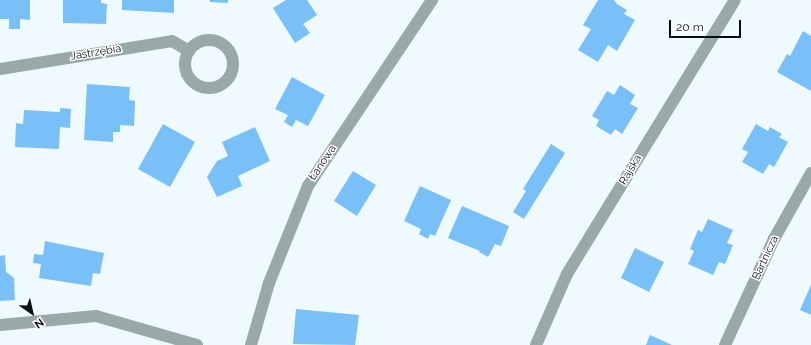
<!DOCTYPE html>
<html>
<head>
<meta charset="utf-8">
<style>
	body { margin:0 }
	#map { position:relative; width:811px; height:345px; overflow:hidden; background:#eefafe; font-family:Raleway,sans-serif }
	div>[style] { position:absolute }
	.building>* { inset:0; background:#79c0f8 }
	.service>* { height:12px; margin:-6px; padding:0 6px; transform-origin:6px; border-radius:6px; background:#9aa8a9 }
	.minor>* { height:12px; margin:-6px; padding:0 6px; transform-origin:6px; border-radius:6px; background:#9aa8a9 }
	.minor>.ring { margin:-6px; padding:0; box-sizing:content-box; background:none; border:12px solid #9aa8a9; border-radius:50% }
	span { translate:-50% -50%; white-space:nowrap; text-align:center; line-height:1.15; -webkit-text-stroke:3px #fff; paint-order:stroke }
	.street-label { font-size:11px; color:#050f13 }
	.north { position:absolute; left:12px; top:293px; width:40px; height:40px; -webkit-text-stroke:3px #fff; paint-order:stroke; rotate:146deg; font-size:11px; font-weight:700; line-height:16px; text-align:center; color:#050f13 }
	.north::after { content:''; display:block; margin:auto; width:14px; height:18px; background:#050f13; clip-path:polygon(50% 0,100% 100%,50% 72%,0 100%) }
	.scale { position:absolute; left:669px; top:20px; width:72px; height:18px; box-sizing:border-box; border:2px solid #050f13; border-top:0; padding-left:5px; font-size:12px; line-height:14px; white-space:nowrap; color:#050f13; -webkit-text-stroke:3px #fff; paint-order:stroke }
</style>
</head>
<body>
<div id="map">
	<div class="building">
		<i style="clip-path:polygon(0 0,30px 0,30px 20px,20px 19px,20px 29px,9px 29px,9px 19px,0 19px)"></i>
		<i style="clip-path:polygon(63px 0,101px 0,101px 3px,107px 4px,106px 24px,63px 23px)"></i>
		<i style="clip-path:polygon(122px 0,174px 0,174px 13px,122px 10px)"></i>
		<i style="clip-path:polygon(210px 0,228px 0,228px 3px,210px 2px)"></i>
		<i style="clip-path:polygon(286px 0,307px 0,317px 15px,303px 24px,310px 33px,295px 43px,273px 8px)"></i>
		<i style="clip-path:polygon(598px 0,614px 0,617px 4px,627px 10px,624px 14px,635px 20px,617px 51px,608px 45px,598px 62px,578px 50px,591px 29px,583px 25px)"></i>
		<i style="clip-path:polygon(803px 31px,811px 36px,811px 91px,777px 72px,787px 54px,790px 56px)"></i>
		<i style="clip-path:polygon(292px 77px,325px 95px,308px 126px,296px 120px,292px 127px,284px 122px,288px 115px,275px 109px)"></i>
		<i style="clip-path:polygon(87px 84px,130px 87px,129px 100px,135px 101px,134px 126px,120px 125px,120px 132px,113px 132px,113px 142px,84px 140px)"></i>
		<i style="clip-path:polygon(620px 85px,635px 95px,630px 104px,638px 108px,622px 134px,615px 129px,611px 135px,596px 126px,599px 120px,592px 116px,607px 91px,614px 95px)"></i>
		<i style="clip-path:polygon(60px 108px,71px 109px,70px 128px,60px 127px,59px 149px,15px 147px,16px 123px,23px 124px,24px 110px,60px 112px)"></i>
		<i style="clip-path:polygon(163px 124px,195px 142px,170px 187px,138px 169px)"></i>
		<i style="clip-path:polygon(756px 124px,768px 131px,770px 127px,782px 134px,779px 137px,788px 142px,774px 167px,769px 164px,763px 174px,742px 162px,748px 152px,742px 149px)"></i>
		<i style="clip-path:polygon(255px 127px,270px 161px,238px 176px,242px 186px,217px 197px,207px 177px,217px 161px,228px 156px,222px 142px)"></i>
		<i style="clip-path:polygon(551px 144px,565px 153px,524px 219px,513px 212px,526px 191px,523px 189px)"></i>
		<i style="clip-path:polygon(353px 171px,376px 185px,357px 216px,334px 201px)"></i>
		<i style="clip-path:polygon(420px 186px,451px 200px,435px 236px,430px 234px,428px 239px,419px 234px,421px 229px,404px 221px)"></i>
		<i style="clip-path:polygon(462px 206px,509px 226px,501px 246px,495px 244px,488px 257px,479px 252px,480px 251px,448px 238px)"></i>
		<i style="clip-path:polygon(708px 219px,733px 230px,727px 243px,733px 245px,725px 264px,719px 262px,713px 275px,688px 264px,694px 251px,690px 249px,698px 230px,702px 232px)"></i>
		<i style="clip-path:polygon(45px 241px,104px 253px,100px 274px,93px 273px,91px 286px,39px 278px,41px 264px,33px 263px,34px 254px,43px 255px)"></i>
		<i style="clip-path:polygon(635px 248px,664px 262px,649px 292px,621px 278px)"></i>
		<i style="clip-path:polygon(5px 255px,6px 272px,14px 278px,15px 300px,0 301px,0 256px)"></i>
		<i style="clip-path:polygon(811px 285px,811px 315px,800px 310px)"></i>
		<i style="clip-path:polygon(296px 309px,359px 315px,355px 345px,293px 344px)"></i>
		<i style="clip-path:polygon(650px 335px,672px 345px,646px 345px)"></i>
	</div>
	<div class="service">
		<i style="left:0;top:325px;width:96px;rotate:-5.4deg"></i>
		<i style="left:96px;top:316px;width:105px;rotate:16deg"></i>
	</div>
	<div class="minor">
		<i class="ring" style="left:185px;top:40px;width:36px;height:36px"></i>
		<i style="left:0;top:69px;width:174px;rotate:-9.2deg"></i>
		<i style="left:172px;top:41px;width:20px;rotate:30deg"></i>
		<i style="left:251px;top:345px;width:65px;rotate:-73.8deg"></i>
		<i style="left:269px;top:283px;width:105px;rotate:-68.1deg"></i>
		<i style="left:308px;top:186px;width:224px;rotate:-56.3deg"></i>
		<i style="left:536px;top:345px;width:77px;rotate:-66.4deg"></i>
		<i style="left:567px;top:274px;width:321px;rotate:-58.5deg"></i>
		<i style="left:725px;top:345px;width:117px;rotate:-65.2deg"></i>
		<i style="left:774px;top:239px;width:76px;rotate:-60.7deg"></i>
	</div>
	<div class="street-label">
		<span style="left:96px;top:53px;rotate:-9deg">Jastrzębia</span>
		<span style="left:323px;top:163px;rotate:-56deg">Łanowa</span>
		<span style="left:631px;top:170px;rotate:-59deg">Rajska</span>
		<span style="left:766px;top:258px;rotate:-65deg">Bartnicza</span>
	</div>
	<div class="north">N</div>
	<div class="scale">20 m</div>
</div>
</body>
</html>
